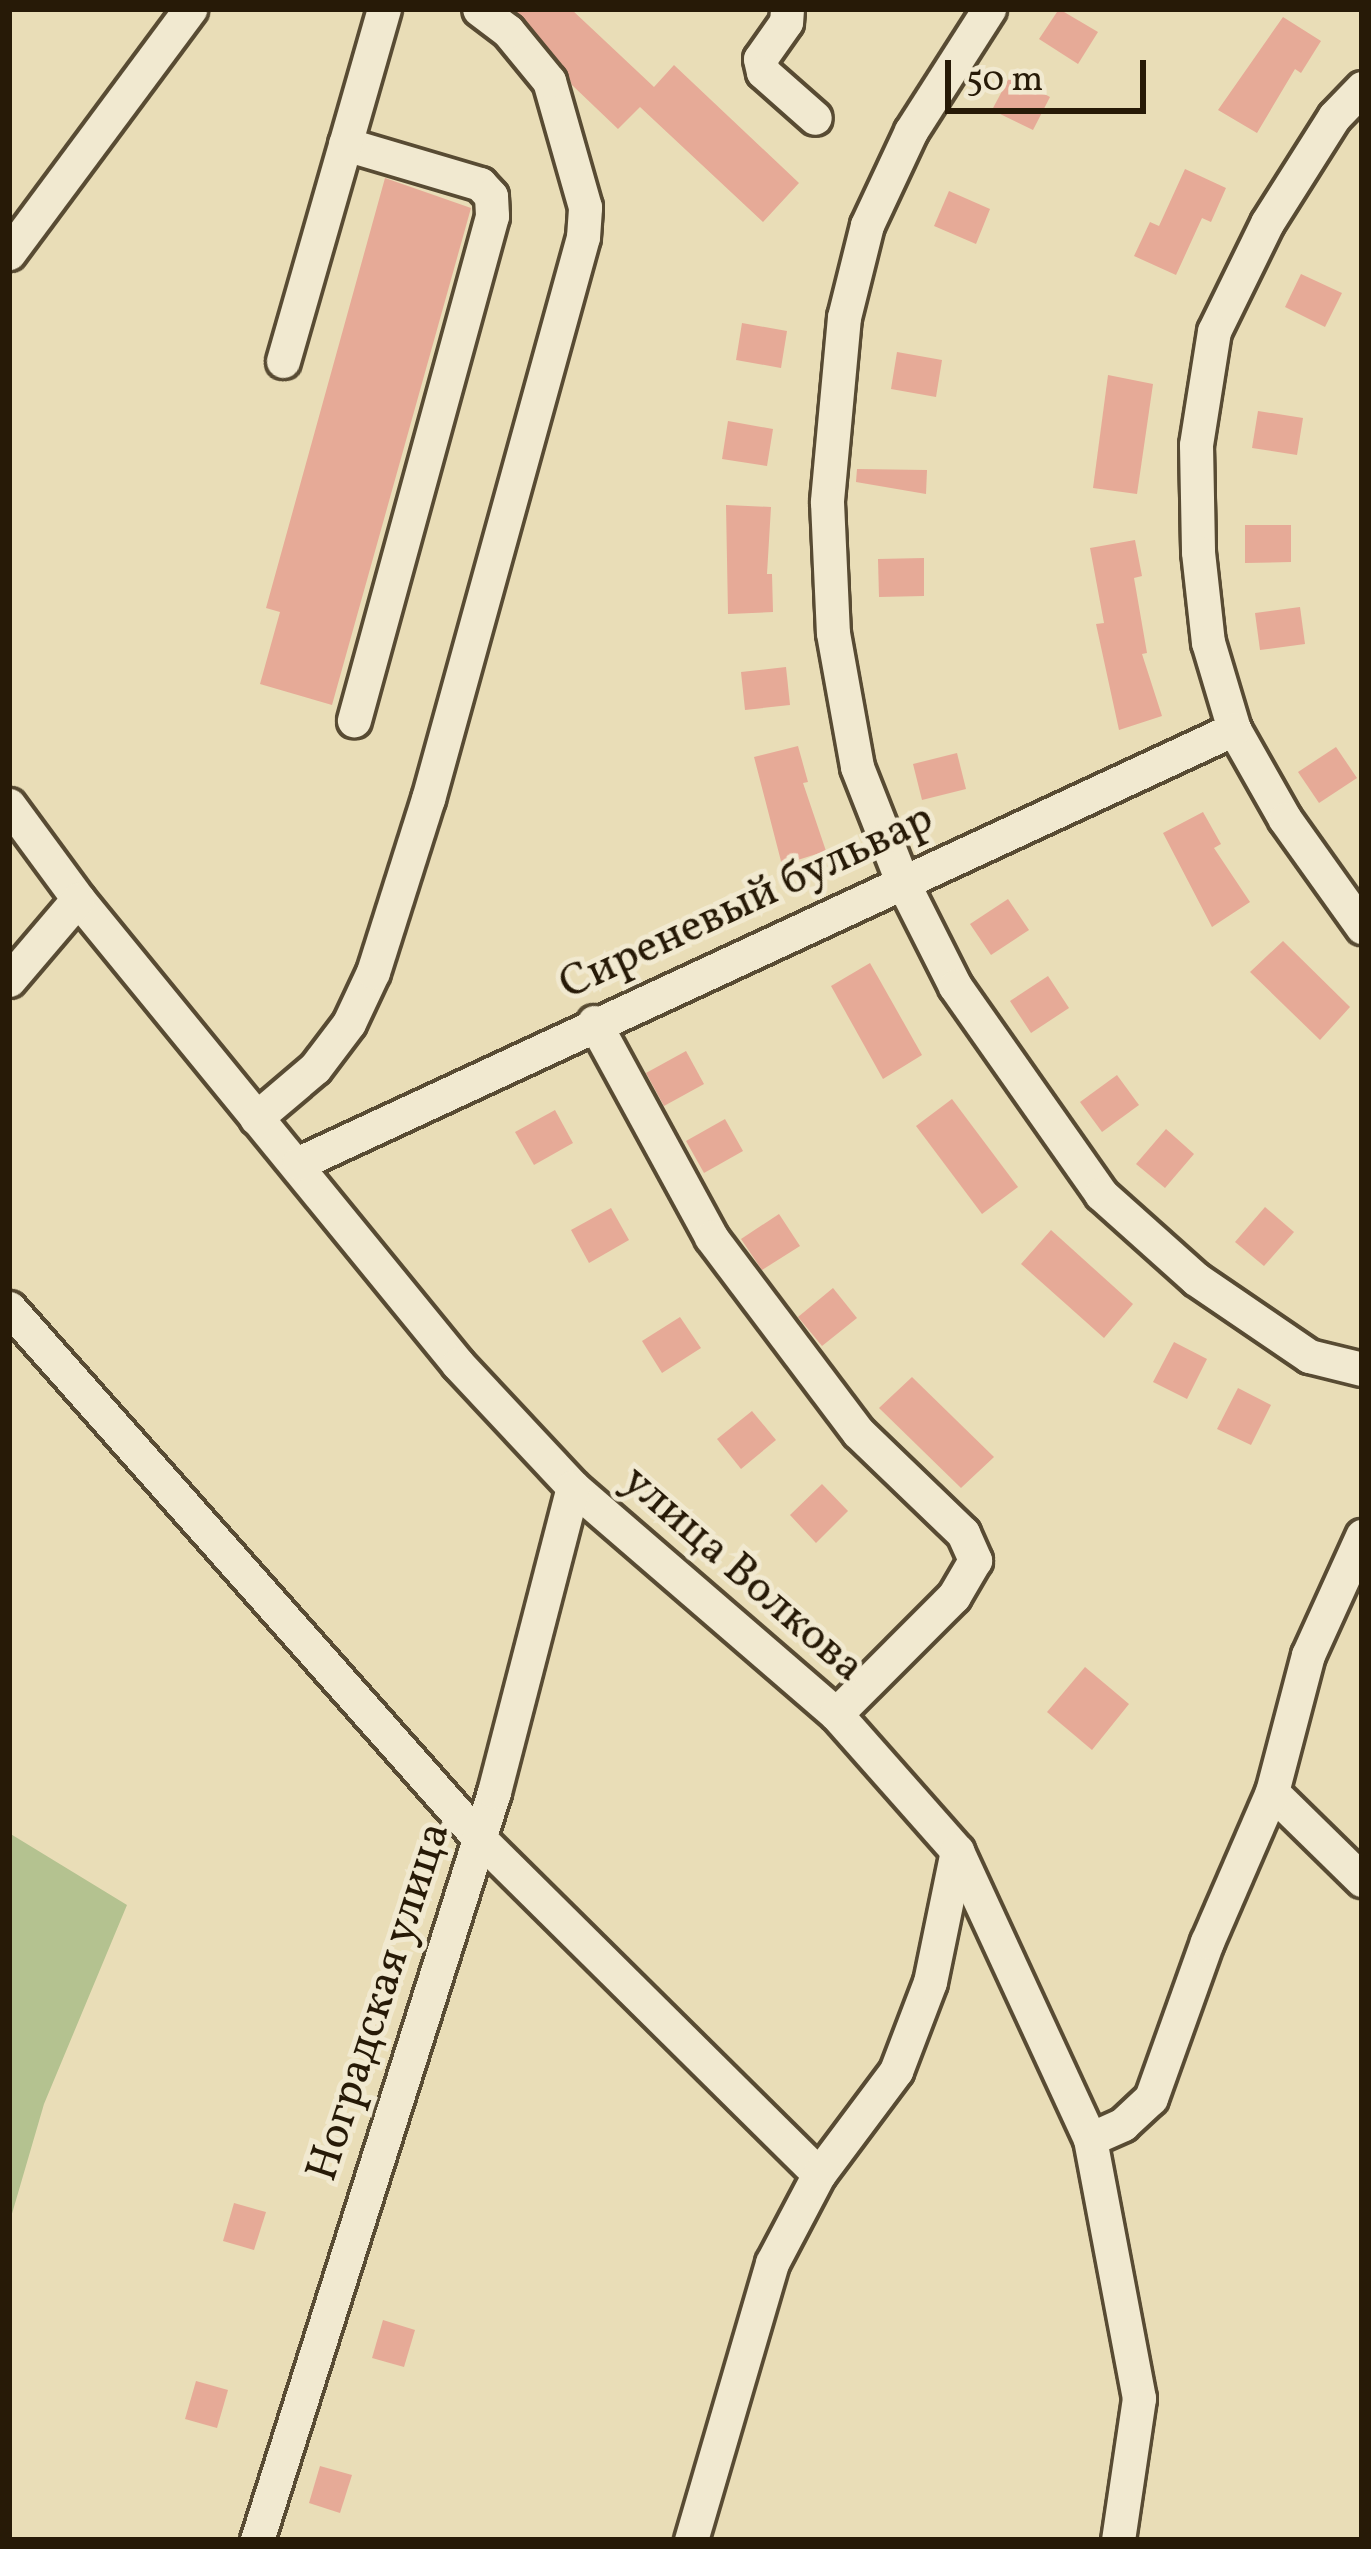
<!DOCTYPE html>
<html>
<head>
<meta charset="utf-8">
<style>
	body { margin:0 }
	#map { position:relative; width:1371px; height:2549px; overflow:hidden; background:#e9ddb7; font-family:Vollkorn,serif }
	div>[style] { position:absolute }
	.green>* { inset:0; background:#b4c290 }
	.building>* { inset:0; background:#e6aa97 }
	.roads { filter:drop-shadow(3px 0 #584b33) drop-shadow(-3px 0 #584b33) drop-shadow(0 3px #584b33) drop-shadow(0 -3px #584b33) }
	.minor>* { height:33px; margin:-16.5px; padding:0 16.5px; transform-origin:16.5px; border-radius:16.5px; background:#f1e9d0 }
	span { translate:-50% -50%; white-space:nowrap; text-align:center; line-height:1.15; -webkit-text-stroke:10px #f1e9d0; paint-order:stroke }
	.street-label { font-size:45px; color:#271a07 }
	.frame { position:absolute; inset:0; border:12px solid #271a07; pointer-events:none }
	.scale { position:absolute; left:945px; top:60px; width:201px; height:54px; box-sizing:border-box; border:6px solid #271a07; border-top:0; padding-left:15px; font-size:36px; line-height:42px; white-space:nowrap; color:#271a07; -webkit-text-stroke:9px #f1e9d0; paint-order:stroke }
</style>
</head>
<body>
<div id="map">
	<div class="green">
		<i style="clip-path:polygon(9px 1833px,127px 1905px,44px 2104px,9px 2224px)"></i>
	</div>
	<div class="building">
		<i style="clip-path:polygon(514px 9px,571px 9px,654px 87px,674px 65px,799px 183px,763px 222px,640px 107px,618px 129px,572px 85px,565px 68px)"></i>
		<i style="clip-path:polygon(1059px 9px,1098px 32px,1078px 64px,1039px 39px)"></i>
		<i style="clip-path:polygon(1283px 17px,1321px 41px,1301px 73px,1295px 69px,1257px 133px,1218px 110px)"></i>
		<i style="clip-path:polygon(1010px 76px,1050px 97px,1033px 130px,992px 110px)"></i>
		<i style="clip-path:polygon(1185px 169px,1226px 188px,1211px 222px,1202px 218px,1176px 275px,1134px 256px,1150px 222px,1159px 226px)"></i>
		<i style="clip-path:polygon(385px 178px,471px 208px,332px 705px,260px 684px,280px 612px,266px 608px)"></i>
		<i style="clip-path:polygon(949px 191px,990px 209px,976px 244px,934px 226px)"></i>
		<i style="clip-path:polygon(1301px 274px,1342px 293px,1325px 327px,1285px 307px)"></i>
		<i style="clip-path:polygon(742px 323px,787px 331px,781px 368px,736px 360px)"></i>
		<i style="clip-path:polygon(897px 352px,942px 360px,936px 397px,891px 389px)"></i>
		<i style="clip-path:polygon(1108px 375px,1153px 384px,1137px 494px,1093px 488px)"></i>
		<i style="clip-path:polygon(1258px 411px,1303px 418px,1297px 455px,1252px 448px)"></i>
		<i style="clip-path:polygon(728px 421px,773px 429px,767px 466px,722px 459px)"></i>
		<i style="clip-path:polygon(857px 469px,927px 470px,926px 494px,856px 482px)"></i>
		<i style="clip-path:polygon(726px 505px,771px 507px,767px 574px,772px 574px,773px 612px,728px 614px)"></i>
		<i style="clip-path:polygon(1245px 525px,1291px 525px,1291px 562px,1245px 563px)"></i>
		<i style="clip-path:polygon(1135px 540px,1142px 576px,1134px 578px,1147px 653px,1142px 654px,1162px 716px,1119px 730px,1096px 624px,1104px 623px,1090px 548px)"></i>
		<i style="clip-path:polygon(924px 558px,924px 596px,879px 597px,878px 559px)"></i>
		<i style="clip-path:polygon(1300px 607px,1305px 644px,1260px 650px,1255px 613px)"></i>
		<i style="clip-path:polygon(786px 667px,790px 705px,745px 710px,741px 672px)"></i>
		<i style="clip-path:polygon(798px 746px,808px 782px,803px 783px,826px 851px,782px 865px,754px 757px)"></i>
		<i style="clip-path:polygon(1336px 747px,1357px 778px,1319px 803px,1298px 772px)"></i>
		<i style="clip-path:polygon(957px 753px,966px 789px,922px 800px,913px 764px)"></i>
		<i style="clip-path:polygon(1203px 812px,1221px 844px,1214px 848px,1250px 902px,1212px 927px,1163px 833px)"></i>
		<i style="clip-path:polygon(1008px 899px,1029px 930px,991px 955px,970px 924px)"></i>
		<i style="clip-path:polygon(1283px 941px,1350px 1007px,1320px 1040px,1250px 972px)"></i>
		<i style="clip-path:polygon(870px 963px,922px 1055px,883px 1079px,831px 986px)"></i>
		<i style="clip-path:polygon(1048px 976px,1069px 1008px,1031px 1033px,1010px 1001px)"></i>
		<i style="clip-path:polygon(686px 1051px,704px 1084px,664px 1106px,646px 1073px)"></i>
		<i style="clip-path:polygon(1117px 1075px,1139px 1105px,1102px 1132px,1080px 1102px)"></i>
		<i style="clip-path:polygon(952px 1099px,1018px 1187px,982px 1214px,916px 1126px)"></i>
		<i style="clip-path:polygon(555px 1110px,573px 1143px,534px 1165px,515px 1132px)"></i>
		<i style="clip-path:polygon(725px 1119px,743px 1151px,704px 1173px,686px 1141px)"></i>
		<i style="clip-path:polygon(1166px 1129px,1194px 1154px,1165px 1188px,1136px 1164px)"></i>
		<i style="clip-path:polygon(1265px 1207px,1294px 1232px,1264px 1266px,1235px 1242px)"></i>
		<i style="clip-path:polygon(611px 1208px,629px 1240px,589px 1263px,571px 1230px)"></i>
		<i style="clip-path:polygon(779px 1214px,800px 1246px,762px 1270px,741px 1239px)"></i>
		<i style="clip-path:polygon(1051px 1230px,1133px 1304px,1104px 1338px,1021px 1264px)"></i>
		<i style="clip-path:polygon(833px 1288px,857px 1318px,822px 1346px,798px 1317px)"></i>
		<i style="clip-path:polygon(680px 1317px,701px 1348px,662px 1373px,642px 1341px)"></i>
		<i style="clip-path:polygon(1174px 1342px,1207px 1359px,1187px 1399px,1153px 1382px)"></i>
		<i style="clip-path:polygon(912px 1377px,994px 1457px,961px 1488px,879px 1408px)"></i>
		<i style="clip-path:polygon(1238px 1388px,1271px 1405px,1251px 1445px,1217px 1429px)"></i>
		<i style="clip-path:polygon(752px 1411px,776px 1440px,741px 1469px,717px 1439px)"></i>
		<i style="clip-path:polygon(822px 1484px,848px 1511px,816px 1543px,790px 1515px)"></i>
		<i style="clip-path:polygon(1085px 1667px,1129px 1704px,1092px 1750px,1047px 1712px)"></i>
		<i style="clip-path:polygon(234px 2203px,266px 2212px,254px 2250px,223px 2241px)"></i>
		<i style="clip-path:polygon(383px 2320px,415px 2330px,404px 2367px,372px 2358px)"></i>
		<i style="clip-path:polygon(196px 2381px,228px 2390px,217px 2428px,185px 2419px)"></i>
		<i style="clip-path:polygon(320px 2466px,352px 2475px,340px 2513px,309px 2503px)"></i>
	</div>
	<div class="roads">
		<div class="minor">
			<i style="left:787px;top:9px;width:13px;rotate:94deg"></i>
			<i style="left:786px;top:22px;width:45px;rotate:125.1deg"></i>
			<i style="left:760px;top:59px;width:13px;rotate:77deg"></i>
			<i style="left:763px;top:72px;width:69px;rotate:41.5deg"></i>
			<i style="left:989px;top:9px;width:145px;rotate:122.6deg"></i>
			<i style="left:911px;top:131px;width:104px;rotate:115.1deg"></i>
			<i style="left:867px;top:225px;width:95px;rotate:104deg"></i>
			<i style="left:844px;top:317px;width:186px;rotate:95.3deg"></i>
			<i style="left:827px;top:502px;width:131px;rotate:87.4deg"></i>
			<i style="left:833px;top:633px;width:136px;rotate:79.8deg"></i>
			<i style="left:857px;top:767px;width:123px;rotate:68.5deg"></i>
			<i style="left:902px;top:881px;width:118px;rotate:63.2deg"></i>
			<i style="left:955px;top:986px;width:254px;rotate:54.9deg"></i>
			<i style="left:1101px;top:1194px;width:127px;rotate:41.8deg"></i>
			<i style="left:1196px;top:1279px;width:137px;rotate:34.3deg"></i>
			<i style="left:1309px;top:1356px;width:55px;rotate:13.8deg"></i>
			<i style="left:1362px;top:88px;width:40px;rotate:134deg"></i>
			<i style="left:1334px;top:117px;width:125px;rotate:122.3deg"></i>
			<i style="left:1267px;top:223px;width:120px;rotate:116.1deg"></i>
			<i style="left:1214px;top:331px;width:115px;rotate:99deg"></i>
			<i style="left:1196px;top:445px;width:107px;rotate:88.9deg"></i>
			<i style="left:1198px;top:552px;width:91px;rotate:83.7deg"></i>
			<i style="left:1208px;top:642px;width:91px;rotate:73.4deg"></i>
			<i style="left:1234px;top:729px;width:103px;rotate:60.5deg"></i>
			<i style="left:1285px;top:819px;width:133px;rotate:54.5deg"></i>
			<i style="left:345px;top:144px;width:141px;rotate:16.5deg"></i>
			<i style="left:480px;top:184px;width:16px;rotate:47deg"></i>
			<i style="left:491px;top:196px;width:20px;rotate:87deg"></i>
			<i style="left:492px;top:216px;width:523px;rotate:105.31deg"></i>
			<i style="left:9px;top:253px;width:304px;rotate:-53.4deg"></i>
			<i style="left:283px;top:361px;width:366px;rotate:-74deg"></i>
			<i style="left:9px;top:805px;width:117px;rotate:53.7deg"></i>
			<i style="left:78px;top:899px;width:601px;rotate:50.74deg"></i>
			<i style="left:458px;top:1364px;width:168px;rotate:46.9deg"></i>
			<i style="left:573px;top:1487px;width:347px;rotate:40.8deg"></i>
			<i style="left:836px;top:1714px;width:183px;rotate:48.5deg"></i>
			<i style="left:957px;top:1851px;width:317px;rotate:65.2deg"></i>
			<i style="left:1090px;top:2139px;width:264px;rotate:79.3deg"></i>
			<i style="left:1139px;top:2398px;width:144px;rotate:98.4deg"></i>
			<i style="left:9px;top:980px;width:106px;rotate:-49.6deg"></i>
			<i style="left:594px;top:1022px;width:245px;rotate:61.4deg"></i>
			<i style="left:711px;top:1237px;width:244px;rotate:53deg"></i>
			<i style="left:858px;top:1432px;width:146px;rotate:43.9deg"></i>
			<i style="left:963px;top:1533px;width:30px;rotate:66deg"></i>
			<i style="left:975px;top:1560px;width:42px;rotate:120.3deg"></i>
			<i style="left:954px;top:1596px;width:167px;rotate:135deg"></i>
			<i style="left:256px;top:1118px;width:77px;rotate:-40.3deg"></i>
			<i style="left:315px;top:1068px;width:56px;rotate:-52.9deg"></i>
			<i style="left:349px;top:1023px;width:56px;rotate:-64.8deg"></i>
			<i style="left:373px;top:972px;width:182px;rotate:-72.4deg"></i>
			<i style="left:428px;top:799px;width:583px;rotate:-74.58deg"></i>
			<i style="left:583px;top:237px;width:30px;rotate:-86deg"></i>
			<i style="left:585px;top:207px;width:131px;rotate:-105.9deg"></i>
			<i style="left:549px;top:81px;width:65px;rotate:-129.4deg"></i>
			<i style="left:508px;top:31px;width:36px;rotate:-143deg"></i>
			<i style="left:299px;top:1163px;width:1031px;rotate:-24.9deg"></i>
			<i style="left:9px;top:1308px;width:708px;rotate:48.43deg"></i>
			<i style="left:479px;top:1838px;width:478px;rotate:44.7deg"></i>
			<i style="left:1272px;top:1792px;width:126px;rotate:44.4deg"></i>
			<i style="left:1090px;top:2139px;width:36px;rotate:-24deg"></i>
			<i style="left:1123px;top:2124px;width:38px;rotate:-43deg"></i>
			<i style="left:1151px;top:2098px;width:166px;rotate:-70.3deg"></i>
			<i style="left:1207px;top:1942px;width:163px;rotate:-66.6deg"></i>
			<i style="left:1272px;top:1792px;width:142px;rotate:-75.3deg"></i>
			<i style="left:1308px;top:1655px;width:131px;rotate:-65.6deg"></i>
			<i style="left:257px;top:2540px;width:785px;rotate:-72.42deg"></i>
			<i style="left:494px;top:1792px;width:315px;rotate:-75.5deg"></i>
			<i style="left:691px;top:2540px;width:289px;rotate:-73.7deg"></i>
			<i style="left:772px;top:2263px;width:101px;rotate:-62.2deg"></i>
			<i style="left:819px;top:2174px;width:129px;rotate:-53.2deg"></i>
			<i style="left:896px;top:2071px;width:95px;rotate:-69.1deg"></i>
			<i style="left:930px;top:1982px;width:134px;rotate:-78.4deg"></i>
		</div>
	</div>
	<div class="street-label">
		<span style="left:747px;top:903px;rotate:-25deg">Сиреневый бульвар</span>
		<span style="left:742px;top:1575px;rotate:41deg">улица Волкова</span>
		<span style="left:380px;top:2002px;rotate:-72deg">Ноградская улица</span>
	</div>
	<div class="frame"></div>
	<div class="scale">50 m</div>
</div>
</body>
</html>
